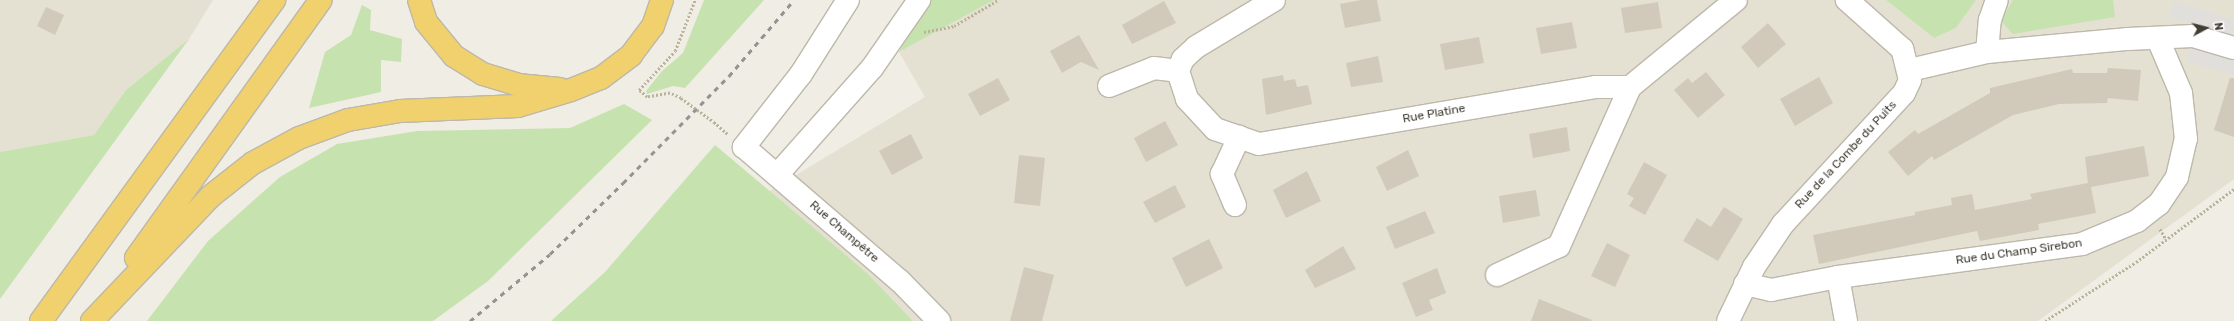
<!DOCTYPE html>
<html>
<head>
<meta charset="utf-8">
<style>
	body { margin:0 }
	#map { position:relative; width:2234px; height:321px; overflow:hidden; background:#f0ede4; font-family:Rubik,sans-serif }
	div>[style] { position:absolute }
	.residential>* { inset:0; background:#e4e0d2 }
	.green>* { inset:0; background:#c6e2af }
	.parking>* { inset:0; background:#e1dfdc }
	.building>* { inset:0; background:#d1caba }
	.path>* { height:2.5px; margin-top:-1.25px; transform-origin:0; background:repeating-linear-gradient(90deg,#bbb29a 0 2px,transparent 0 4px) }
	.roads { filter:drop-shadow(1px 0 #bdb8aa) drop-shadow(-1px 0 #bdb8aa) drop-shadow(0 1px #bdb8aa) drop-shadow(0 -1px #bdb8aa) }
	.minor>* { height:22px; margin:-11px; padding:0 11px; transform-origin:11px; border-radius:11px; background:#fff }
	.highway>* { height:22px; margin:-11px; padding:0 11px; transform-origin:11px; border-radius:11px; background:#f1d16d }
	.rail>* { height:3px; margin-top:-1.5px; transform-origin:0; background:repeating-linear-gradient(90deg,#939393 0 5px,transparent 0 10px) }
	.path-bridge>* { height:2.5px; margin-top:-1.25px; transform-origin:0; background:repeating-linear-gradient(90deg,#bbb29a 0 2px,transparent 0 4px) }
	span { translate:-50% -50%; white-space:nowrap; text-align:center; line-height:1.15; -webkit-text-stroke:3px #fff; paint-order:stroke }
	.street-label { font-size:12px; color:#413d34 }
	.north { position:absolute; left:2186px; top:8px; width:40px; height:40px; -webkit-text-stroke:3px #fff; paint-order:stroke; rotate:83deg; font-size:11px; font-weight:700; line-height:16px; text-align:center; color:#413d34 }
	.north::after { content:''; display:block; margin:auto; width:14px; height:18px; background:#413d34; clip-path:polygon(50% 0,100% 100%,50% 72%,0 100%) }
</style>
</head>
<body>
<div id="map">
	<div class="residential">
		<i style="clip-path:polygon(0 0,213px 0,189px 39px,126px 90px,94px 135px,0 152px)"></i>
		<i style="clip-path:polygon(994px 0,1886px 0,1934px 38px,1956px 28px,1976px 0,2234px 0,2234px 179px,2038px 321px,913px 321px,867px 273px,768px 192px,925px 97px,899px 52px)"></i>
	</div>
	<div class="green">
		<i style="clip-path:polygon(704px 0,764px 0,685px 88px,673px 86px,647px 94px,646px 91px,662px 71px,683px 53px)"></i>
		<i style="clip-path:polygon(929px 0,994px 0,899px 52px)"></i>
		<i style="clip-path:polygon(1886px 0,1976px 0,1956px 28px,1934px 38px)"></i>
		<i style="clip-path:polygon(2013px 0,2113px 0,2115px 17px,2013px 34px,2001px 21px)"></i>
		<i style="clip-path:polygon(362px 5px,371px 10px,370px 30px,402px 39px,401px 62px,381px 60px,381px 92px,309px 108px,325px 52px,351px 35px)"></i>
		<i style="clip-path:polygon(189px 39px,0 299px,0 152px,94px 135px,126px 90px)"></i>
		<i style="clip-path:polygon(624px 104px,652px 120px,488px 281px,433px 321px,147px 321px,208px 241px,280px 177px,337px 144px,417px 131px,570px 128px)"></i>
		<i style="clip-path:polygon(715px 145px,867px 273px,913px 321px,551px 321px,605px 272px)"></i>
	</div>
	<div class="parking">
		<i style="clip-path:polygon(2174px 1px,2234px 20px,2234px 75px,2187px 61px,2197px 26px,2169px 17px)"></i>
	</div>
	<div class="building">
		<i style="clip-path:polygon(1361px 0,1377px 0,1381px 21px,1345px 28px,1340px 4px)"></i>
		<i style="clip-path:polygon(1164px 1px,1176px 23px,1132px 44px,1122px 25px)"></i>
		<i style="clip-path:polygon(1658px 2px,1662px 28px,1625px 33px,1621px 8px)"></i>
		<i style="clip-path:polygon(46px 7px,64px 15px,55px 35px,37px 26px)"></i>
		<i style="clip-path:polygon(1572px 22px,1577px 48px,1541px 54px,1536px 28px)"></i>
		<i style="clip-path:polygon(1768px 23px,1786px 44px,1758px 68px,1741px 47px)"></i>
		<i style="clip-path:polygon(1079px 35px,1099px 70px,1081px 62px,1062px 73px,1050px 51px)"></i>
		<i style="clip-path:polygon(1479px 37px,1484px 63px,1445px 70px,1440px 44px)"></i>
		<i style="clip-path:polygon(1378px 56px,1383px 82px,1351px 87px,1346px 63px)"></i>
		<i style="clip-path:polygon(2108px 68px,2141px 70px,2138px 101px,2108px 98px,2107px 103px,2059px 104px,2013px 115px,1934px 160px,1932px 156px,1908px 176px,1888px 152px,1915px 130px,1918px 134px,1990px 93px,1990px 88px,2072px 69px,2073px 73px,2107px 73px)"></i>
		<i style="clip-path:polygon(1706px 72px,1725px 95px,1698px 118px,1674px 90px,1688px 78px,1692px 83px)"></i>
		<i style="clip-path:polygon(1283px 75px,1284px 81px,1295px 79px,1297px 87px,1308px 85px,1312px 104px,1266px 115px,1262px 79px)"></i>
		<i style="clip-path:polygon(1819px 77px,1833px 103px,1795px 126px,1780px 99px)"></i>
		<i style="clip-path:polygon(998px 78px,1010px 100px,980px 116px,968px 94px)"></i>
		<i style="clip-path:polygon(2230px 78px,2234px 78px,2234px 137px,2214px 130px)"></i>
		<i style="clip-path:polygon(1165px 121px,1178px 145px,1146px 162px,1134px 138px)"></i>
		<i style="clip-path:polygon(1567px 127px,1570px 151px,1533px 158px,1529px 134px)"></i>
		<i style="clip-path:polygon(911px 134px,923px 158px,892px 175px,879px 151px)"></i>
		<i style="clip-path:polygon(2144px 146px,2149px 176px,2091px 187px,2096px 213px,2038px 224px,2039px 230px,1980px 241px,1977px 231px,1819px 264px,1813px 235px,1915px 215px,1915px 212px,1952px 205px,1951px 198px,1972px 194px,1975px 210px,2032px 199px,2030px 194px,2088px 183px,2085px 157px)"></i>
		<i style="clip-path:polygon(1408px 150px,1419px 176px,1387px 191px,1376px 167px)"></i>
		<i style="clip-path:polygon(1019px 155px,1045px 158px,1040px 206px,1014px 203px)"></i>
		<i style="clip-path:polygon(1644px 162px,1667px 175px,1645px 215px,1629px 206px,1634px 198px,1627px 194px)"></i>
		<i style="clip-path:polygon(1307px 171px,1321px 201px,1286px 218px,1273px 190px)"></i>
		<i style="clip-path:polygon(1175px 185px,1186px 207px,1155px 223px,1143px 202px)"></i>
		<i style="clip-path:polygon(1536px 190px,1540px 216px,1503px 223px,1499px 196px)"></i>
		<i style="clip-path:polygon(1724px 207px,1743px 219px,1718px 261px,1683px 241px,1697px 218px,1711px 227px)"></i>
		<i style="clip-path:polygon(1425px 211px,1435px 233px,1395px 249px,1386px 227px)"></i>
		<i style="clip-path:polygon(1209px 239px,1223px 268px,1186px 287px,1172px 258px)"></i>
		<i style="clip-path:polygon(1607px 243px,1630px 255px,1615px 287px,1591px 276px)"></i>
		<i style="clip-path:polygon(1343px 246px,1356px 269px,1315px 288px,1305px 270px)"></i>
		<i style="clip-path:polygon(1024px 267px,1054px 275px,1042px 321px,1010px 321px)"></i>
		<i style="clip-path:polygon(1437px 268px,1446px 293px,1429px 300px,1433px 310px,1416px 317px,1402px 283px)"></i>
		<i style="clip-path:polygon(1539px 299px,1592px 320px,1591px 321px,1531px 321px)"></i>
	</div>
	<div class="path">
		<i style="left:924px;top:32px;width:31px;rotate:-11deg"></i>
		<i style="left:954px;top:26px;width:51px;rotate:-30.6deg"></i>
		<i style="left:681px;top:98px;width:12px;rotate:-156deg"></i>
		<i style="left:670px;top:93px;width:23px;rotate:170deg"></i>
		<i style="left:647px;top:97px;width:11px;rotate:-139deg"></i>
		<i style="left:639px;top:90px;width:53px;rotate:-47.3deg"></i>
		<i style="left:675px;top:51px;width:55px;rotate:-68.6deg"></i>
		<i style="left:714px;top:122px;width:18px;rotate:41deg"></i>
		<i style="left:2160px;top:229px;width:12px;rotate:59deg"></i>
		<i style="left:2045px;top:321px;width:108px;rotate:-33deg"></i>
		<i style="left:2136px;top:262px;width:122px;rotate:-36.7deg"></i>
	</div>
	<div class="roads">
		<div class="minor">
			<i style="left:848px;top:0;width:88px;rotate:122.4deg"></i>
			<i style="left:801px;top:74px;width:93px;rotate:128deg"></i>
			<i style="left:744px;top:147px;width:206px;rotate:40.7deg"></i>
			<i style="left:900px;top:281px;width:56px;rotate:45.7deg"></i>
			<i style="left:1274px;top:0;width:91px;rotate:148.9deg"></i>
			<i style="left:1196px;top:47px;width:18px;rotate:137deg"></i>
			<i style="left:1183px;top:59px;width:13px;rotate:113deg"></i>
			<i style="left:1178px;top:71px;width:29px;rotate:72deg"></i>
			<i style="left:1187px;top:99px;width:41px;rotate:47deg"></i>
			<i style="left:1215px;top:129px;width:46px;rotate:18.8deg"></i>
			<i style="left:1259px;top:144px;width:342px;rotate:-9.6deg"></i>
			<i style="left:1596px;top:87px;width:34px"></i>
			<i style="left:1987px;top:52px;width:32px;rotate:-85deg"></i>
			<i style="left:1990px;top:20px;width:21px;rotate:-71deg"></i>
			<i style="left:1910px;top:70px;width:79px;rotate:-13.2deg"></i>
			<i style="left:1987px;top:52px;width:142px;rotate:-5.3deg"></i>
			<i style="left:2128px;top:39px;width:65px;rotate:-2.6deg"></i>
			<i style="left:2193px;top:36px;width:43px;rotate:16.3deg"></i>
			<i style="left:1109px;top:86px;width:48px;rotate:-21.8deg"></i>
			<i style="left:1154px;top:68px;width:24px;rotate:7deg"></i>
			<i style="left:777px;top:175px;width:143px;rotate:-48.4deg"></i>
			<i style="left:872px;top:68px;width:83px;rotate:-55.3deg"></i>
			<i style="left:1235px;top:205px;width:34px;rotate:-113deg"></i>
			<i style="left:1222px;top:174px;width:41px;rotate:-65.3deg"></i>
			<i style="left:1497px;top:275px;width:68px;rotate:-25.1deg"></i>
			<i style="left:1559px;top:246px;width:174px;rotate:-65.9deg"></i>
			<i style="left:1630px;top:87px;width:137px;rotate:-39.4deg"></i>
			<i style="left:1838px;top:277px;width:45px;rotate:79.7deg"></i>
			<i style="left:1745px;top:284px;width:27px;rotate:13deg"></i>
			<i style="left:1771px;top:290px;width:68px;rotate:-11deg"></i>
			<i style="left:1838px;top:277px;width:246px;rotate:-7.7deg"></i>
			<i style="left:2082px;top:244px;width:60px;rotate:-22.7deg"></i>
			<i style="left:2137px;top:221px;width:28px;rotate:-38deg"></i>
			<i style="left:2159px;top:204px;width:32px;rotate:-56deg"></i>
			<i style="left:2177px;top:177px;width:39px;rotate:-77deg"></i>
			<i style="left:2186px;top:139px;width:46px;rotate:-96.2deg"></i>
			<i style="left:2181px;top:93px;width:59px;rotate:-113.1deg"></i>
			<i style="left:1728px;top:321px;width:60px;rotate:-64.3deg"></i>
			<i style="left:1754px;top:267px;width:52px;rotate:-56deg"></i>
			<i style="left:1783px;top:224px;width:178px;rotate:-47.3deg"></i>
			<i style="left:1904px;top:93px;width:14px;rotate:-65deg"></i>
			<i style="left:1910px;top:80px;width:32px;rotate:-104deg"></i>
			<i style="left:1902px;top:49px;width:74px;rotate:-138.3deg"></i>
		</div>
		<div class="highway">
			<i style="left:419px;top:0;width:23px;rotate:72deg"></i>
			<i style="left:426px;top:22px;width:44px;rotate:50.5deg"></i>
			<i style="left:454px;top:56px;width:34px;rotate:32deg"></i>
			<i style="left:483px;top:74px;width:37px;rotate:17deg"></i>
			<i style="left:518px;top:85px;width:42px;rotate:5.4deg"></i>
			<i style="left:136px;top:258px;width:317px;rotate:-54.4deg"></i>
			<i style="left:41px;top:321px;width:397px;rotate:-54deg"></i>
			<i style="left:92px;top:321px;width:173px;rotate:-46.4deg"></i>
			<i style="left:211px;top:196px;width:53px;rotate:-38.2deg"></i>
			<i style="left:253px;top:163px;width:52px;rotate:-28.5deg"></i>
			<i style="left:299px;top:138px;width:52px;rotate:-20.2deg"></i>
			<i style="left:348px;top:120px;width:53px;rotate:-9.8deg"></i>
			<i style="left:400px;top:111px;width:118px;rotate:-2.4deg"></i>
			<i style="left:518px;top:106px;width:55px;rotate:-16.8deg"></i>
			<i style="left:571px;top:90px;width:32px;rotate:-22deg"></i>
			<i style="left:601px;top:78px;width:38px;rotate:-37deg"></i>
			<i style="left:631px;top:55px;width:36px;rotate:-53deg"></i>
			<i style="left:653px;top:26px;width:28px;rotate:-71deg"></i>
		</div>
	</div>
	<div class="rail">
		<i style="left:470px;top:321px;width:104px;rotate:-39.9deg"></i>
		<i style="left:550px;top:254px;width:102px;rotate:-44.2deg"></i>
		<i style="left:623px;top:183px;width:151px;rotate:-45.3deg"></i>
		<i style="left:729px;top:76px;width:100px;rotate:-49.5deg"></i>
	</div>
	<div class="path-bridge">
		<i style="left:681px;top:98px;width:41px;rotate:36deg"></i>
	</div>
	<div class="street-label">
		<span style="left:1434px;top:114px;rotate:-10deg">Rue Platine</span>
		<span style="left:1846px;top:155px;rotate:-47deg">Rue de la Combe du Puits</span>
		<span style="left:844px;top:232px;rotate:41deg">Rue Champêtre</span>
		<span style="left:2019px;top:252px;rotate:-8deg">Rue du Champ Sirebon</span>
	</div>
	<div class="north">N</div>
</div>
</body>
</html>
